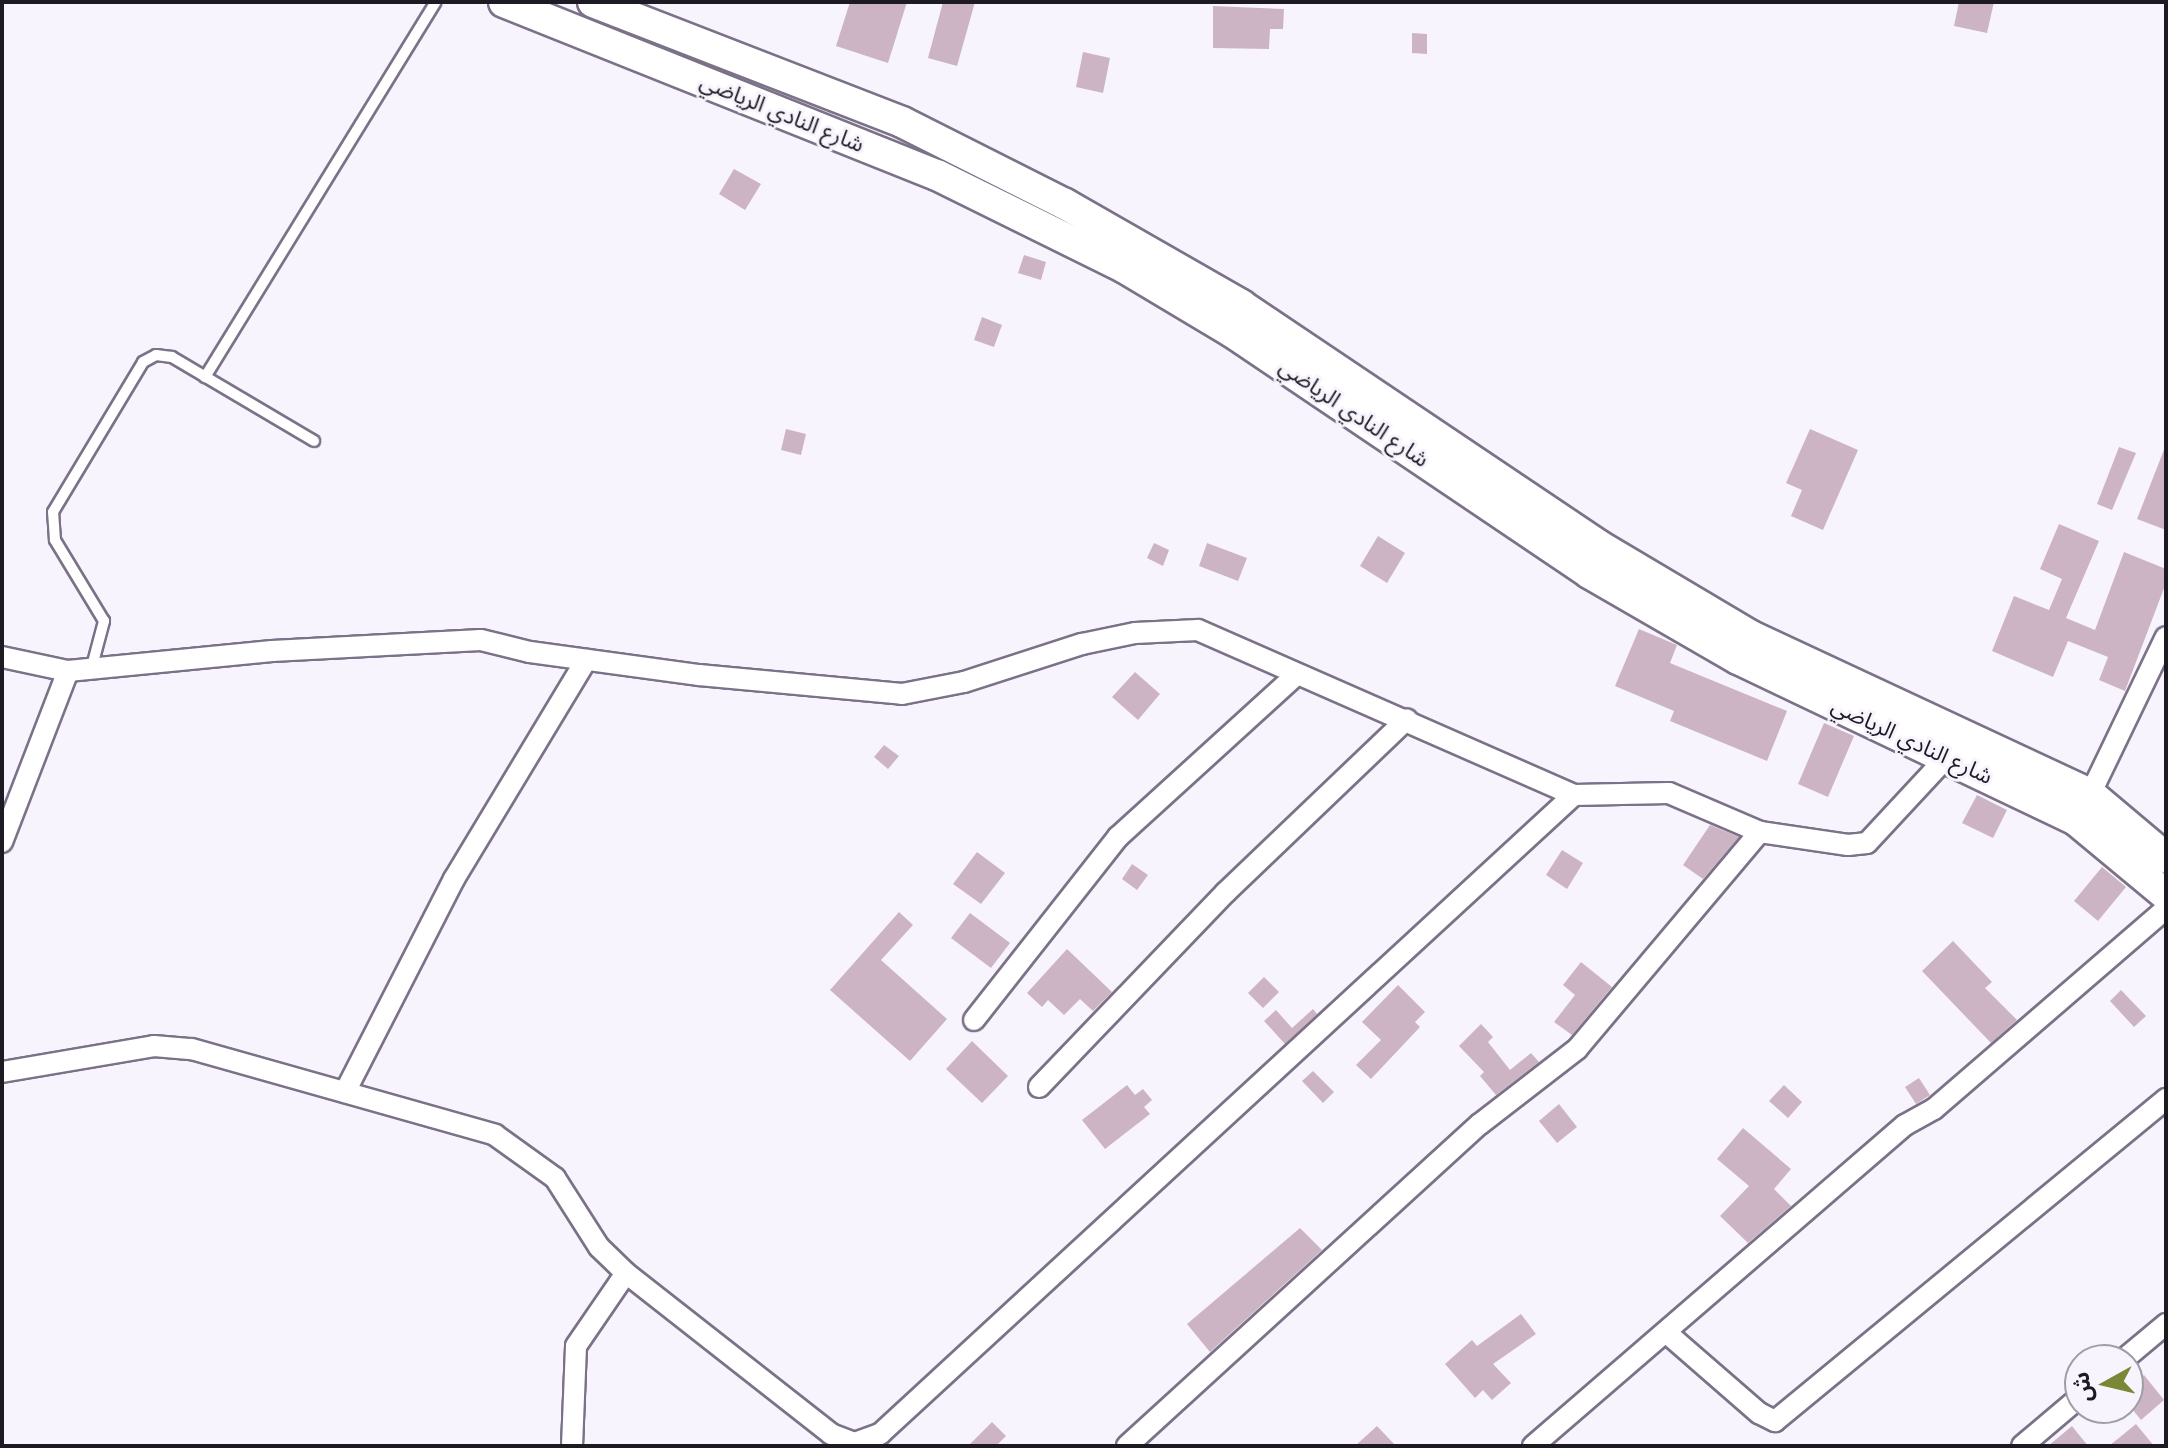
<!DOCTYPE html>
<html>
<head>
<meta charset="utf-8">
<style>
	body { margin:0 }
	#map { position:relative; width:2168px; height:1448px; overflow:hidden; background:#f8f4fe; font-family:"PT Sans","Noto Sans Arabic",sans-serif }
	div>[style] { position:absolute }
	.building>* { inset:0; background:#cdb4c5 }
	.roads { filter:drop-shadow(2px 0 #7b7288) drop-shadow(-2px 0 #7b7288) drop-shadow(0 2px #7b7288) drop-shadow(0 -2px #7b7288) }
	.lane>* { height:10px; margin:-5px; padding:0 5px; transform-origin:5px; border-radius:5px; background:#fff }
	.street>* { height:20px; margin:-10px; padding:0 10px; transform-origin:10px; border-radius:10px; background:#fff }
	.secondary>* { height:30px; margin:-15px; padding:0 15px; transform-origin:15px; border-radius:15px; background:#fff }
	span { translate:-50% -50%; white-space:nowrap; text-align:center; line-height:1.15; -webkit-text-stroke:6px #f8f4fe; paint-order:stroke }
	.street-label { font-size:22px; color:#1e1a23 }
	.frame { position:absolute; inset:0; border:4px solid #1e1a23; pointer-events:none }
	.north { position:absolute; left:2064px; top:1344px; width:80px; height:80px; box-sizing:border-box; background:#f8f4fe; border:2px solid #a19da6; border-radius:50%; rotate:262deg; font-size:22px; font-weight:700; line-height:32px; text-align:center; color:#1e1a23 }
	.north::after { content:''; display:block; margin:auto; width:28px; height:36px; background:#7a8836; clip-path:polygon(50% 0,100% 100%,50% 72%,0 100%) }
</style>
</head>
<body>
<div id="map">
	<div class="building">
		<i style="clip-path:polygon(850px 2px,907px 2px,888px 63px,836px 46px)"></i>
		<i style="clip-path:polygon(943px 2px,975px 2px,957px 66px,928px 58px)"></i>
		<i style="clip-path:polygon(1959px 2px,1994px 2px,1987px 33px,1954px 26px)"></i>
		<i style="clip-path:polygon(1213px 6px,1284px 9px,1283px 29px,1270px 29px,1269px 49px,1213px 48px)"></i>
		<i style="clip-path:polygon(1412px 33px,1427px 34px,1427px 54px,1412px 53px)"></i>
		<i style="clip-path:polygon(1083px 52px,1110px 58px,1103px 93px,1076px 87px)"></i>
		<i style="clip-path:polygon(734px 169px,761px 184px,745px 210px,719px 194px)"></i>
		<i style="clip-path:polygon(1024px 255px,1046px 262px,1041px 280px,1018px 273px)"></i>
		<i style="clip-path:polygon(982px 317px,1002px 325px,994px 347px,974px 340px)"></i>
		<i style="clip-path:polygon(786px 429px,806px 434px,801px 455px,781px 450px)"></i>
		<i style="clip-path:polygon(1810px 429px,1858px 450px,1823px 530px,1791px 516px,1802px 490px,1786px 483px)"></i>
		<i style="clip-path:polygon(2119px 447px,2136px 453px,2112px 510px,2097px 504px)"></i>
		<i style="clip-path:polygon(2165px 447px,2166px 448px,2166px 530px,2137px 519px)"></i>
		<i style="clip-path:polygon(2059px 524px,2099px 541px,2066px 618px,2095px 630px,2124px 552px,2166px 569px,2166px 583px,2125px 691px,2099px 680px,2108px 657px,2068px 641px,2053px 677px,1992px 651px,2014px 596px,2049px 610px,2062px 579px,2040px 569px)"></i>
		<i style="clip-path:polygon(1378px 536px,1405px 553px,1387px 583px,1360px 566px)"></i>
		<i style="clip-path:polygon(1154px 543px,1169px 550px,1163px 566px,1147px 558px)"></i>
		<i style="clip-path:polygon(1207px 543px,1247px 558px,1238px 581px,1199px 566px)"></i>
		<i style="clip-path:polygon(1639px 629px,1677px 645px,1670px 663px,1787px 711px,1767px 761px,1670px 721px,1674px 711px,1615px 686px)"></i>
		<i style="clip-path:polygon(1135px 672px,1160px 694px,1138px 720px,1112px 697px)"></i>
		<i style="clip-path:polygon(1824px 723px,1854px 736px,1828px 797px,1798px 784px)"></i>
		<i style="clip-path:polygon(884px 745px,899px 756px,888px 769px,874px 757px)"></i>
		<i style="clip-path:polygon(1977px 795px,2007px 810px,1993px 838px,1962px 823px)"></i>
		<i style="clip-path:polygon(1710px 825px,1739px 837px,1703px 879px,1683px 865px)"></i>
		<i style="clip-path:polygon(1562px 850px,1583px 863px,1567px 889px,1546px 875px)"></i>
		<i style="clip-path:polygon(977px 852px,1005px 873px,981px 904px,953px 884px)"></i>
		<i style="clip-path:polygon(1132px 864px,1148px 875px,1137px 890px,1122px 879px)"></i>
		<i style="clip-path:polygon(2102px 867px,2126px 887px,2098px 921px,2074px 901px)"></i>
		<i style="clip-path:polygon(899px 912px,913px 925px,881px 960px,947px 1019px,910px 1061px,830px 990px)"></i>
		<i style="clip-path:polygon(970px 913px,1010px 943px,991px 968px,951px 938px)"></i>
		<i style="clip-path:polygon(1953px 941px,1992px 982px,1985px 988px,2017px 1020px,1991px 1043px,1922px 971px)"></i>
		<i style="clip-path:polygon(1067px 949px,1112px 992px,1093px 1011px,1080px 999px,1064px 1015px,1048px 1000px,1042px 1007px,1027px 993px)"></i>
		<i style="clip-path:polygon(1581px 962px,1612px 987px,1572px 1035px,1554px 1022px,1575px 995px,1563px 985px)"></i>
		<i style="clip-path:polygon(1264px 977px,1279px 992px,1263px 1008px,1248px 993px)"></i>
		<i style="clip-path:polygon(1398px 985px,1425px 1012px,1415px 1022px,1420px 1027px,1371px 1079px,1356px 1065px,1381px 1040px,1362px 1022px)"></i>
		<i style="clip-path:polygon(2121px 990px,2146px 1016px,2134px 1027px,2110px 1001px)"></i>
		<i style="clip-path:polygon(1313px 1009px,1317px 1014px,1285px 1044px,1264px 1021px,1276px 1010px,1292px 1028px)"></i>
		<i style="clip-path:polygon(1481px 1024px,1493px 1037px,1488px 1042px,1510px 1070px,1531px 1053px,1539px 1062px,1496px 1095px,1480px 1076px,1484px 1072px,1459px 1046px)"></i>
		<i style="clip-path:polygon(972px 1041px,1008px 1076px,982px 1103px,946px 1069px)"></i>
		<i style="clip-path:polygon(1313px 1071px,1334px 1092px,1323px 1103px,1302px 1081px)"></i>
		<i style="clip-path:polygon(1919px 1078px,1930px 1095px,1916px 1104px,1905px 1087px)"></i>
		<i style="clip-path:polygon(1127px 1085px,1135px 1095px,1143px 1089px,1152px 1100px,1144px 1107px,1150px 1114px,1105px 1149px,1082px 1120px)"></i>
		<i style="clip-path:polygon(1784px 1085px,1802px 1102px,1788px 1118px,1769px 1101px)"></i>
		<i style="clip-path:polygon(1559px 1104px,1577px 1127px,1557px 1143px,1539px 1121px)"></i>
		<i style="clip-path:polygon(1743px 1128px,1791px 1169px,1774px 1189px,1791px 1206px,1748px 1243px,1720px 1216px,1749px 1186px,1717px 1159px)"></i>
		<i style="clip-path:polygon(1300px 1228px,1322px 1250px,1210px 1352px,1187px 1324px)"></i>
		<i style="clip-path:polygon(1521px 1314px,1536px 1334px,1493px 1364px,1511px 1383px,1492px 1400px,1483px 1390px,1475px 1398px,1445px 1364px,1472px 1340px,1477px 1346px)"></i>
		<i style="clip-path:polygon(2144px 1375px,2164px 1400px,2141px 1420px,2128px 1404px,2128px 1388px)"></i>
		<i style="clip-path:polygon(992px 1422px,1006px 1436px,996px 1446px,968px 1446px)"></i>
		<i style="clip-path:polygon(2136px 1424px,2154px 1446px,2109px 1446px)"></i>
		<i style="clip-path:polygon(1377px 1426px,1396px 1446px,1355px 1446px)"></i>
		<i style="clip-path:polygon(2072px 1426px,2088px 1446px,2048px 1446px)"></i>
	</div>
	<div class="roads">
		<div class="lane">
			<i style="left:205px;top:377px;width:440px;rotate:-58.4deg"></i>
			<i style="left:91px;top:670px;width:51px;rotate:-75.1deg"></i>
			<i style="left:104px;top:621px;width:95px;rotate:-121.2deg"></i>
			<i style="left:55px;top:540px;width:28px;rotate:-94deg"></i>
			<i style="left:53px;top:512px;width:175px;rotate:-59deg"></i>
			<i style="left:143px;top:362px;width:15px;rotate:-28deg"></i>
			<i style="left:156px;top:355px;width:16px;rotate:7deg"></i>
			<i style="left:172px;top:357px;width:165px;rotate:30.6deg"></i>
		</div>
		<div class="street">
			<i style="left:2px;top:657px;width:67px;rotate:12deg"></i>
			<i style="left:68px;top:671px;width:205px;rotate:-5.6deg"></i>
			<i style="left:272px;top:651px;width:209px;rotate:-3deg"></i>
			<i style="left:481px;top:640px;width:50px;rotate:13.8deg"></i>
			<i style="left:530px;top:652px;width:171px;rotate:7.8deg"></i>
			<i style="left:699px;top:675px;width:204px;rotate:5.3deg"></i>
			<i style="left:902px;top:694px;width:63px;rotate:-11deg"></i>
			<i style="left:964px;top:682px;width:124px;rotate:-17.9deg"></i>
			<i style="left:1082px;top:644px;width:54px;rotate:-11.7deg"></i>
			<i style="left:1135px;top:633px;width:63px;rotate:-2.7deg"></i>
			<i style="left:1198px;top:630px;width:411px;rotate:23.7deg"></i>
			<i style="left:2086px;top:803px;width:184px;rotate:-64.3deg"></i>
			<i style="left:2px;top:842px;width:183px;rotate:-68.9deg"></i>
			<i style="left:974px;top:1020px;width:233px;rotate:-51.8deg"></i>
			<i style="left:1118px;top:837px;width:241px;rotate:-42.3deg"></i>
			<i style="left:2px;top:1072px;width:154px;rotate:-9.7deg"></i>
			<i style="left:154px;top:1046px;width:38px;rotate:5deg"></i>
			<i style="left:192px;top:1049px;width:315px;rotate:15.8deg"></i>
			<i style="left:495px;top:1135px;width:74px;rotate:35.6deg"></i>
			<i style="left:555px;top:1178px;width:82px;rotate:57.5deg"></i>
			<i style="left:599px;top:1247px;width:37px;rotate:44deg"></i>
			<i style="left:626px;top:1273px;width:261px;rotate:38.1deg"></i>
			<i style="left:831px;top:1434px;width:26px;rotate:21deg"></i>
			<i style="left:855px;top:1443px;width:27px;rotate:-20deg"></i>
			<i style="left:880px;top:1434px;width:943px;rotate:-42.64deg"></i>
			<i style="left:1574px;top:795px;width:95px;rotate:-1.2deg"></i>
			<i style="left:1669px;top:793px;width:99px;rotate:23.2deg"></i>
			<i style="left:1760px;top:832px;width:89px;rotate:8.4deg"></i>
			<i style="left:1848px;top:845px;width:19px;rotate:-6deg"></i>
			<i style="left:1867px;top:843px;width:117px;rotate:-47.1deg"></i>
			<i style="left:1039px;top:1087px;width:270px;rotate:-46.2deg"></i>
			<i style="left:1226px;top:892px;width:250px;rotate:-43.7deg"></i>
			<i style="left:345px;top:1092px;width:239px;rotate:-62.9deg"></i>
			<i style="left:454px;top:879px;width:256px;rotate:-58.9deg"></i>
			<i style="left:1668px;top:1334px;width:121px;rotate:41deg"></i>
			<i style="left:1759px;top:1413px;width:18px;rotate:27deg"></i>
			<i style="left:1775px;top:1421px;width:507px;rotate:-39.47deg"></i>
			<i style="left:2123px;top:1360px;width:56px;rotate:-39.9deg"></i>
			<i style="left:572px;top:1446px;width:100px;rotate:-87.7deg"></i>
			<i style="left:576px;top:1346px;width:88px;rotate:-55.6deg"></i>
			<i style="left:1127px;top:1446px;width:478px;rotate:-42.4deg"></i>
			<i style="left:1480px;top:1124px;width:123px;rotate:-37.7deg"></i>
			<i style="left:1577px;top:1049px;width:284px;rotate:-49.9deg"></i>
			<i style="left:1533px;top:1446px;width:491px;rotate:-40.8deg"></i>
			<i style="left:1905px;top:1125px;width:33px;rotate:-29deg"></i>
			<i style="left:1934px;top:1109px;width:306px;rotate:-40.8deg"></i>
			<i style="left:2022px;top:1446px;width:76px;rotate:-40.2deg"></i>
		</div>
		<div class="secondary">
			<i style="left:504px;top:2px;width:466px;rotate:21.8deg"></i>
			<i style="left:937px;top:175px;width:210px;rotate:26.3deg"></i>
			<i style="left:1125px;top:268px;width:125px;rotate:30.9deg"></i>
			<i style="left:1232px;top:332px;width:431px;rotate:34deg"></i>
			<i style="left:1589px;top:573px;width:172px;rotate:30deg"></i>
			<i style="left:1738px;top:659px;width:376px;rotate:25.5deg"></i>
			<i style="left:2077px;top:821px;width:116px;rotate:39.7deg"></i>
			<i style="left:593px;top:2px;width:331px;rotate:21.2deg"></i>
			<i style="left:902px;top:122px;width:182px;rotate:26.7deg"></i>
			<i style="left:1065px;top:204px;width:203px;rotate:29.8deg"></i>
			<i style="left:1241px;top:305px;width:430px;rotate:33.9deg"></i>
			<i style="left:1598px;top:545px;width:178px;rotate:30.7deg"></i>
			<i style="left:1751px;top:636px;width:374px;rotate:25deg"></i>
			<i style="left:2090px;top:794px;width:99px;rotate:40.1deg"></i>
		</div>
	</div>
	<div class="street-label">
		<span style="left:782px;top:113px;rotate:22deg">شارع النادي الرياضي</span>
		<span style="left:1354px;top:413px;rotate:34deg">شارع النادي الرياضي</span>
		<span style="left:1912px;top:741px;rotate:25deg">شارع النادي الرياضي</span>
	</div>
	<div class="frame"></div>
	<div class="north">ش</div>
</div>
</body>
</html>
